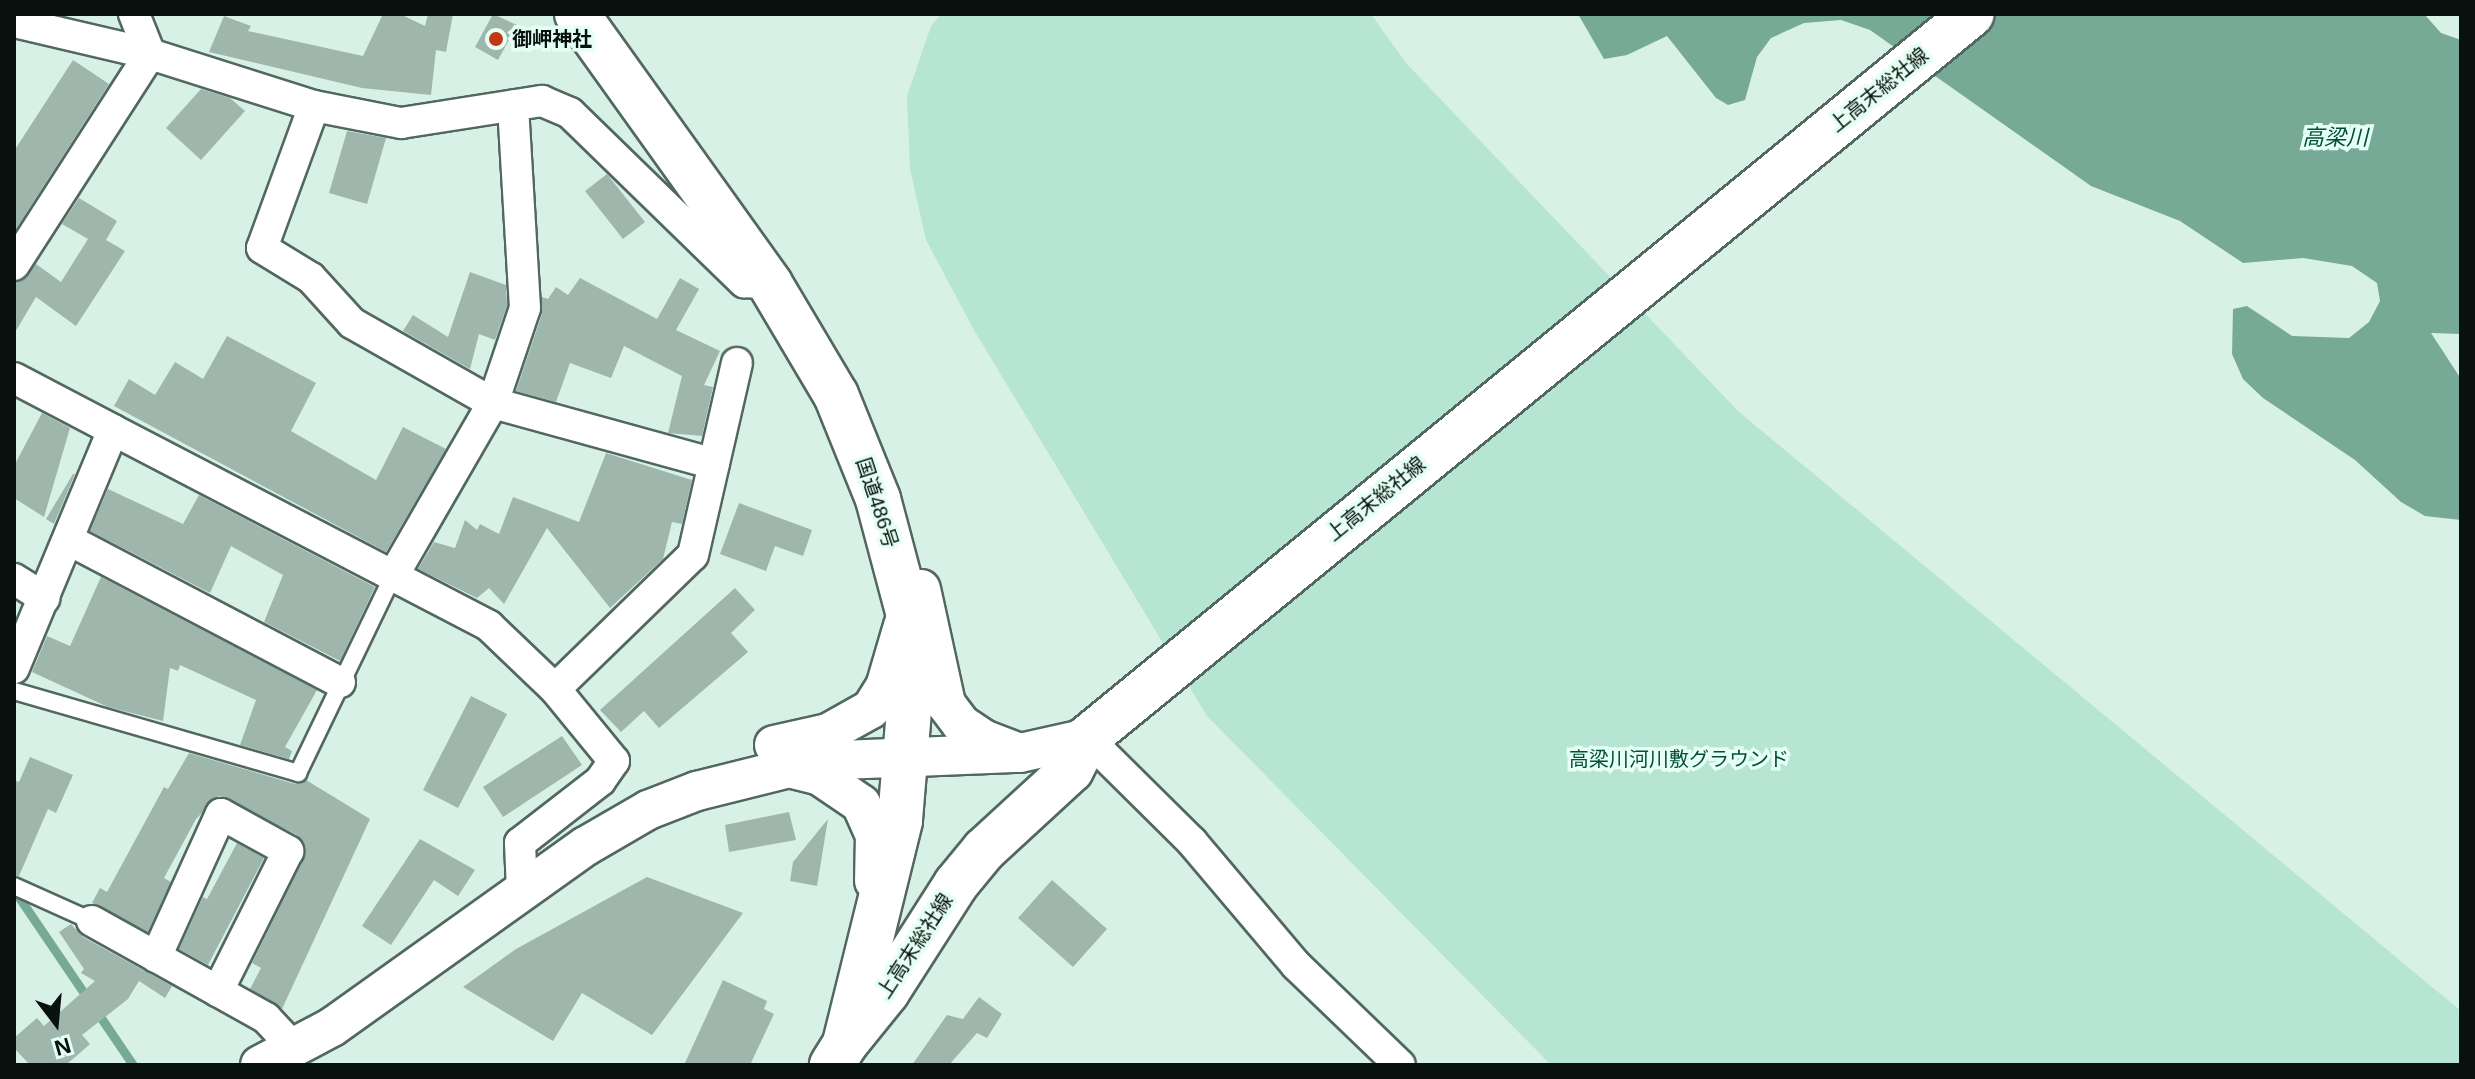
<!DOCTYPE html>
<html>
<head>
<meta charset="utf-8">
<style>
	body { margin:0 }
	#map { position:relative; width:2475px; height:1079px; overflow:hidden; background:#d8f1e7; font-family:Helvetica,"Noto Sans JP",sans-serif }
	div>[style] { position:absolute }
	.green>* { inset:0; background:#b6e5d3 }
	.water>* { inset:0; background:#76aa96 }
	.stream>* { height:9px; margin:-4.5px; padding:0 4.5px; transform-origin:4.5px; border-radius:4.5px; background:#76aa96 }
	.building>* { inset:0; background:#9fb6ad }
	.roads { filter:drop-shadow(2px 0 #52685f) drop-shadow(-2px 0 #52685f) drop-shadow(0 2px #52685f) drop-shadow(0 -2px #52685f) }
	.service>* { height:16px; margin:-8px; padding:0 8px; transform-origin:8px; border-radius:8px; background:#fff }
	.minor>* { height:30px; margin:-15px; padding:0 15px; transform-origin:15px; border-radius:15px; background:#fff }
	.tertiary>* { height:38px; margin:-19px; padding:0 19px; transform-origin:19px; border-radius:19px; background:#fff }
	.primary>* { height:44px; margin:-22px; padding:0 22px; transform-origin:22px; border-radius:22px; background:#fff }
	.trunk>* { height:44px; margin:-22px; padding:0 22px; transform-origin:22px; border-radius:22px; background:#fff }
	.dots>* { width:22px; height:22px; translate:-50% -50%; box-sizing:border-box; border:4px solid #e5fff4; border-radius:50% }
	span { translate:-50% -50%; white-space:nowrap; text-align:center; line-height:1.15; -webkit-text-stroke:7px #e5fff4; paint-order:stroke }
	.poi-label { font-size:20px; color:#08110d; font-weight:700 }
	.left { translate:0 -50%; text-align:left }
	.street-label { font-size:20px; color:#08110d }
	.park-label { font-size:20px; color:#044f3c }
	.water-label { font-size:22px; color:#014d3a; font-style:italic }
	.frame { position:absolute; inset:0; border:16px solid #08110d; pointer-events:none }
	.north { position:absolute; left:16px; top:983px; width:80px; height:80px; -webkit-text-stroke:6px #e5fff4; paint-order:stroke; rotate:164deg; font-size:22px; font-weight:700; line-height:32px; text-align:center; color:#08110d }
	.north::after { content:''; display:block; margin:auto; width:28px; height:36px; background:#08110d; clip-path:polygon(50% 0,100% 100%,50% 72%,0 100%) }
</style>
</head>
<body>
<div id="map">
	<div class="green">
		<i style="clip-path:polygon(941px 14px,1371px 14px,1406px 63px,1739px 412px,2461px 1011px,2461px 1065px,1551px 1065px,1207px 716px,974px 330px,926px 240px,910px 169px,907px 96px,931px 26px)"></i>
	</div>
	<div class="water">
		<i style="clip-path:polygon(1578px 14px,2424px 14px,2441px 33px,2461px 40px,2461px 334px,2431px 333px,2461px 379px,2461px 520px,2425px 516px,2401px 502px,2355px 460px,2263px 398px,2243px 379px,2232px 354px,2233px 309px,2247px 306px,2292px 336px,2349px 338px,2369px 322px,2380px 301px,2377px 283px,2352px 266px,2303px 258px,2243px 263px,2180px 221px,2091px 186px,1870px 30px,1841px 20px,1804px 23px,1771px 38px,1757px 57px,1745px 100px,1728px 105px,1716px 98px,1667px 36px,1627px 55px,1604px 59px)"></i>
	</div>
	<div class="stream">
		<i style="left:14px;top:890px;width:132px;rotate:55.8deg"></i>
		<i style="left:97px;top:1012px;width:64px;rotate:55.8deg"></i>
	</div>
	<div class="building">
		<i style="clip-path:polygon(383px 14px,400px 14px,425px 26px,428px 14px,453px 14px,446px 52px,436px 50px,431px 95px,362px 88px,209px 52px,224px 16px,251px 26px,248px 31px,363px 56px)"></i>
		<i style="clip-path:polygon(493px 14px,517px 25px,498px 60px,475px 47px)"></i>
		<i style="clip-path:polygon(73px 60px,109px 84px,14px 232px,14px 151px)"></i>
		<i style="clip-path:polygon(201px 89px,230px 98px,245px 111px,201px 160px,166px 128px)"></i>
		<i style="clip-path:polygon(347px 131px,386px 138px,367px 204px,329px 193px)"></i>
		<i style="clip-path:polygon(607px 174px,645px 222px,623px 239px,585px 191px)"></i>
		<i style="clip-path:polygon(79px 198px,117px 221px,106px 240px,125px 251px,76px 326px,36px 297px,14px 334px,14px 283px,36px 264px,61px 282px,88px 239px,62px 224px)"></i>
		<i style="clip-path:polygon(470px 272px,506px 285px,507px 306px,495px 340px,479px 334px,470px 369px,403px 331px,413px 315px,448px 337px)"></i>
		<i style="clip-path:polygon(580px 278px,657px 319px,680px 278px,699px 289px,676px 330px,720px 351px,704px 385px,713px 387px,702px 436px,668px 433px,682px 376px,624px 346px,611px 378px,570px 363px,556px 402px,516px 391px,542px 314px,542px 297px,548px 299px,556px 287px,568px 295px)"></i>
		<i style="clip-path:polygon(227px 336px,316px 383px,291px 431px,376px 480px,403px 427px,446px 449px,386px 552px,114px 406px,129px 379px,155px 395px,175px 362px,203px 379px)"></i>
		<i style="clip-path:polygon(42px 413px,70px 428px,44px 517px,14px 498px,14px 466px)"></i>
		<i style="clip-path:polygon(606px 453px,692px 480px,682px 524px,672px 522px,663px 559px,610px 608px,547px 528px,504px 604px,489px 588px,477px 598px,418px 569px,434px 542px,455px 548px,465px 520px,477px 530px,480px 524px,499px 534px,513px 497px,579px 522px)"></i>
		<i style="clip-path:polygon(73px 474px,75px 474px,54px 524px,46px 519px)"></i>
		<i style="clip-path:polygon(108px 489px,183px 524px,199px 495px,375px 587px,340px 661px,264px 622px,283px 575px,231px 546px,210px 593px,90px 531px)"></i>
		<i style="clip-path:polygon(739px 503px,812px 530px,803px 556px,775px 546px,766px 571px,720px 554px)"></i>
		<i style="clip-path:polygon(101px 577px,317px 690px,285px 747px,292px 751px,289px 759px,240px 745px,256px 700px,180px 665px,178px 671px,170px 668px,163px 721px,108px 707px,32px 672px,47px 636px,70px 646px)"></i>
		<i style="clip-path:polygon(735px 588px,755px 610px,731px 633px,748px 652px,659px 728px,644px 711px,621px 732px,600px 710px)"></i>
		<i style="clip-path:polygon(471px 696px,507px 714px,458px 808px,423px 790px)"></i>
		<i style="clip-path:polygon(562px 736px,582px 765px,503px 817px,483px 787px)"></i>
		<i style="clip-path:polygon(189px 753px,295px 784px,306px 780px,370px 819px,282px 1009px,250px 989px,261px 968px,252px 963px,304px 858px,304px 842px,297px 835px,219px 796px,196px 819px,164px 878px,171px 882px,148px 932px,92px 903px,100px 888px,107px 892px,164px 787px,168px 789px)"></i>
		<i style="clip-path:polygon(30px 757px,73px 775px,56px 813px,48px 809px,19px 876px,14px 875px,14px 780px,19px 782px)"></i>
		<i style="clip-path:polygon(789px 812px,796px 840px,729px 852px,725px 825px)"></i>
		<i style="clip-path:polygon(828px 819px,817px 886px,790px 881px,793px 862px)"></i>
		<i style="clip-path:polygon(420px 839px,475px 870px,458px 896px,434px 880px,391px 945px,362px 926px)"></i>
		<i style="clip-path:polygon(237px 843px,264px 858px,208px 965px,179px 949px,203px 897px,207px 899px)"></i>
		<i style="clip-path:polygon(647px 877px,743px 913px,652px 1035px,582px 993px,553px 1041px,463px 987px,516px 949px)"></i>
		<i style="clip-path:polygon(1052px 880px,1107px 929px,1073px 967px,1018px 918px)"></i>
		<i style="clip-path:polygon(71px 924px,83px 937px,172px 986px,165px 998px,139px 981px,128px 999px,82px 1035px,90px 1044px,66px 1065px,30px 1065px,14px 1048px,14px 1038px,37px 1018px,44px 1026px,95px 981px,81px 973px,84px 969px,59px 932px)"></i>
		<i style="clip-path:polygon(723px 980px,767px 1001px,764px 1009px,774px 1014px,750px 1065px,684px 1065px)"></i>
		<i style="clip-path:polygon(979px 997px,1002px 1014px,987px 1038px,977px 1033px,949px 1065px,912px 1065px,947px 1015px,963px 1019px)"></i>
	</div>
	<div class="roads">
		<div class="service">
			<i style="left:14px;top:691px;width:296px;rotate:16.1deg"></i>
			<i style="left:298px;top:773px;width:219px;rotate:-64.3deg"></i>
			<i style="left:14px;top:886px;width:85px;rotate:24.2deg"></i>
		</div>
		<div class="minor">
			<i style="left:134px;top:14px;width:43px;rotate:68.2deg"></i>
			<i style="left:14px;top:22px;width:140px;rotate:13.2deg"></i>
			<i style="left:150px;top:54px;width:172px;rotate:17.6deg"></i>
			<i style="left:314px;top:106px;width:89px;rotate:11.1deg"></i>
			<i style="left:401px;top:123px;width:143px;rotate:-8.9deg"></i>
			<i style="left:542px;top:101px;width:30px;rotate:23deg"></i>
			<i style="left:570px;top:113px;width:243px;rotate:44.2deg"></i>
			<i style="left:744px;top:282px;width:26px;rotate:4deg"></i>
			<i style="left:314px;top:106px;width:151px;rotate:110.1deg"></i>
			<i style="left:262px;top:248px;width:57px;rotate:31.5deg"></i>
			<i style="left:311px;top:278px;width:61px;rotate:47.7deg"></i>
			<i style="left:352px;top:323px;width:162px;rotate:29.6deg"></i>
			<i style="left:493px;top:403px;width:229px;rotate:15.4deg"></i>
			<i style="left:14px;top:265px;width:251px;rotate:-57.2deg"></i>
			<i style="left:14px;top:378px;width:112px;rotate:27.7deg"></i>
			<i style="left:113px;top:430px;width:258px;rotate:112.6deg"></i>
			<i style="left:113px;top:430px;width:424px;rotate:27.5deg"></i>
			<i style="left:489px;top:626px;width:91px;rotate:43.7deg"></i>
			<i style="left:555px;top:689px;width:93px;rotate:50.7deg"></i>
			<i style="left:614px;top:761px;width:24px;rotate:125deg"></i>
			<i style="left:600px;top:781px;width:101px;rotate:142.2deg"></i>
			<i style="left:520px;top:843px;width:47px;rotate:87.6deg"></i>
			<i style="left:69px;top:540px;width:306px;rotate:27.7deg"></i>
			<i style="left:393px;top:576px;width:200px;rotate:-60deg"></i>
			<i style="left:493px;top:403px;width:100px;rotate:-71.4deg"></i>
			<i style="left:525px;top:308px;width:203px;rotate:-93.4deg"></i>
			<i style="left:14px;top:579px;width:36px;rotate:32deg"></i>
			<i style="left:555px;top:689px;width:192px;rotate:-44.2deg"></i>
			<i style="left:693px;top:555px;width:197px;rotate:-77.1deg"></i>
			<i style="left:1087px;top:738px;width:148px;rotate:44.7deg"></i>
			<i style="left:1192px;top:842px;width:161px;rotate:49.8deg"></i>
			<i style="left:1296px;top:965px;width:144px;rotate:43.9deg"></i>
			<i style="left:92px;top:921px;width:199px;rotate:29.1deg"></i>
			<i style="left:266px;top:1018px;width:40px;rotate:47deg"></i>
			<i style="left:156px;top:957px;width:157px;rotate:-65.6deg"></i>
			<i style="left:221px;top:814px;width:77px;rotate:28.9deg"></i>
			<i style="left:288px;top:851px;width:157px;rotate:116.6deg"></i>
		</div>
		<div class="tertiary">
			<i style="left:921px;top:589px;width:118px;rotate:77.7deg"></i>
			<i style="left:946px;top:704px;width:25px;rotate:53deg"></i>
			<i style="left:961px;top:724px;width:27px;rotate:34deg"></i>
			<i style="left:983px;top:739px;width:33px;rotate:21deg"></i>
			<i style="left:774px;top:745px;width:55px;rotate:-12.5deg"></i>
			<i style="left:828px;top:733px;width:49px;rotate:-29.2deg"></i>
			<i style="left:871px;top:709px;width:26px;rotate:-58deg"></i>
			<i style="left:885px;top:687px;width:64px;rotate:-73.6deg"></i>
			<i style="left:789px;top:768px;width:32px;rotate:14deg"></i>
			<i style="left:820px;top:776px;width:50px;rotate:34.3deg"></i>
			<i style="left:861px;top:804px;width:34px;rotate:66deg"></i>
			<i style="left:875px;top:835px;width:46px;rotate:91.2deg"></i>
			<i style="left:260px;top:1065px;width:81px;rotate:-27.8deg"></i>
			<i style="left:332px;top:1027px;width:312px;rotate:-35.5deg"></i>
			<i style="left:586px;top:846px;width:72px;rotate:-30.1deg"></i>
			<i style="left:648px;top:810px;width:53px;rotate:-21.2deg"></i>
			<i style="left:697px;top:791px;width:124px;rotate:-14deg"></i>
			<i style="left:817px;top:761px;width:203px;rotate:-2.3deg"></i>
			<i style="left:1020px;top:753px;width:69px;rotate:-12.6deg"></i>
		</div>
		<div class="primary">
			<i style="left:845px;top:1044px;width:67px;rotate:-51.1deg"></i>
			<i style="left:887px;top:992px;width:128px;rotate:-57.4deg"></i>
			<i style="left:956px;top:884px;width:44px;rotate:-50.5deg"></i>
			<i style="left:984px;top:850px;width:118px;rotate:-42.6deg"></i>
			<i style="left:1071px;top:770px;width:36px;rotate:-63deg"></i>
			<i style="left:1087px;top:738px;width:1143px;rotate:-39.29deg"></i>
		</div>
		<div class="trunk">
			<i style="left:577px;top:14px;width:332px;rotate:54.4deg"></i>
			<i style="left:770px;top:284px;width:129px;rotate:59.3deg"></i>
			<i style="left:836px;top:395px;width:112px;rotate:68deg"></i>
			<i style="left:878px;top:499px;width:117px;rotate:75.1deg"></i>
			<i style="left:908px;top:612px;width:74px;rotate:87.7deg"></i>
			<i style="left:911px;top:686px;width:135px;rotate:94.7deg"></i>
			<i style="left:900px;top:821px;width:230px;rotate:103.9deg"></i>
			<i style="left:845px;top:1044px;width:25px;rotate:122deg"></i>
		</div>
	</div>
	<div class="dots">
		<i style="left:496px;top:39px;background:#c23817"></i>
	</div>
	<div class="poi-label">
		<span class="left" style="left:512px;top:39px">御岬神社</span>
	</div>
	<div class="street-label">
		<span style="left:1879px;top:90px;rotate:-39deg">上高末総社線</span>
		<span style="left:1376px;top:499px;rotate:-39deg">上高末総社線</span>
		<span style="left:877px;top:503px;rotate:72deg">国道486号</span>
		<span style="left:915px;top:946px;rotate:-57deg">上高末総社線</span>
	</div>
	<div class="park-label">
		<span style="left:1679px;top:759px">高梁川河川敷グラウンド</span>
	</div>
	<div class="water-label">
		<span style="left:2335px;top:138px">高梁川</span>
	</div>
	<div class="frame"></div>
	<div class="north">N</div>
</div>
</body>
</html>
